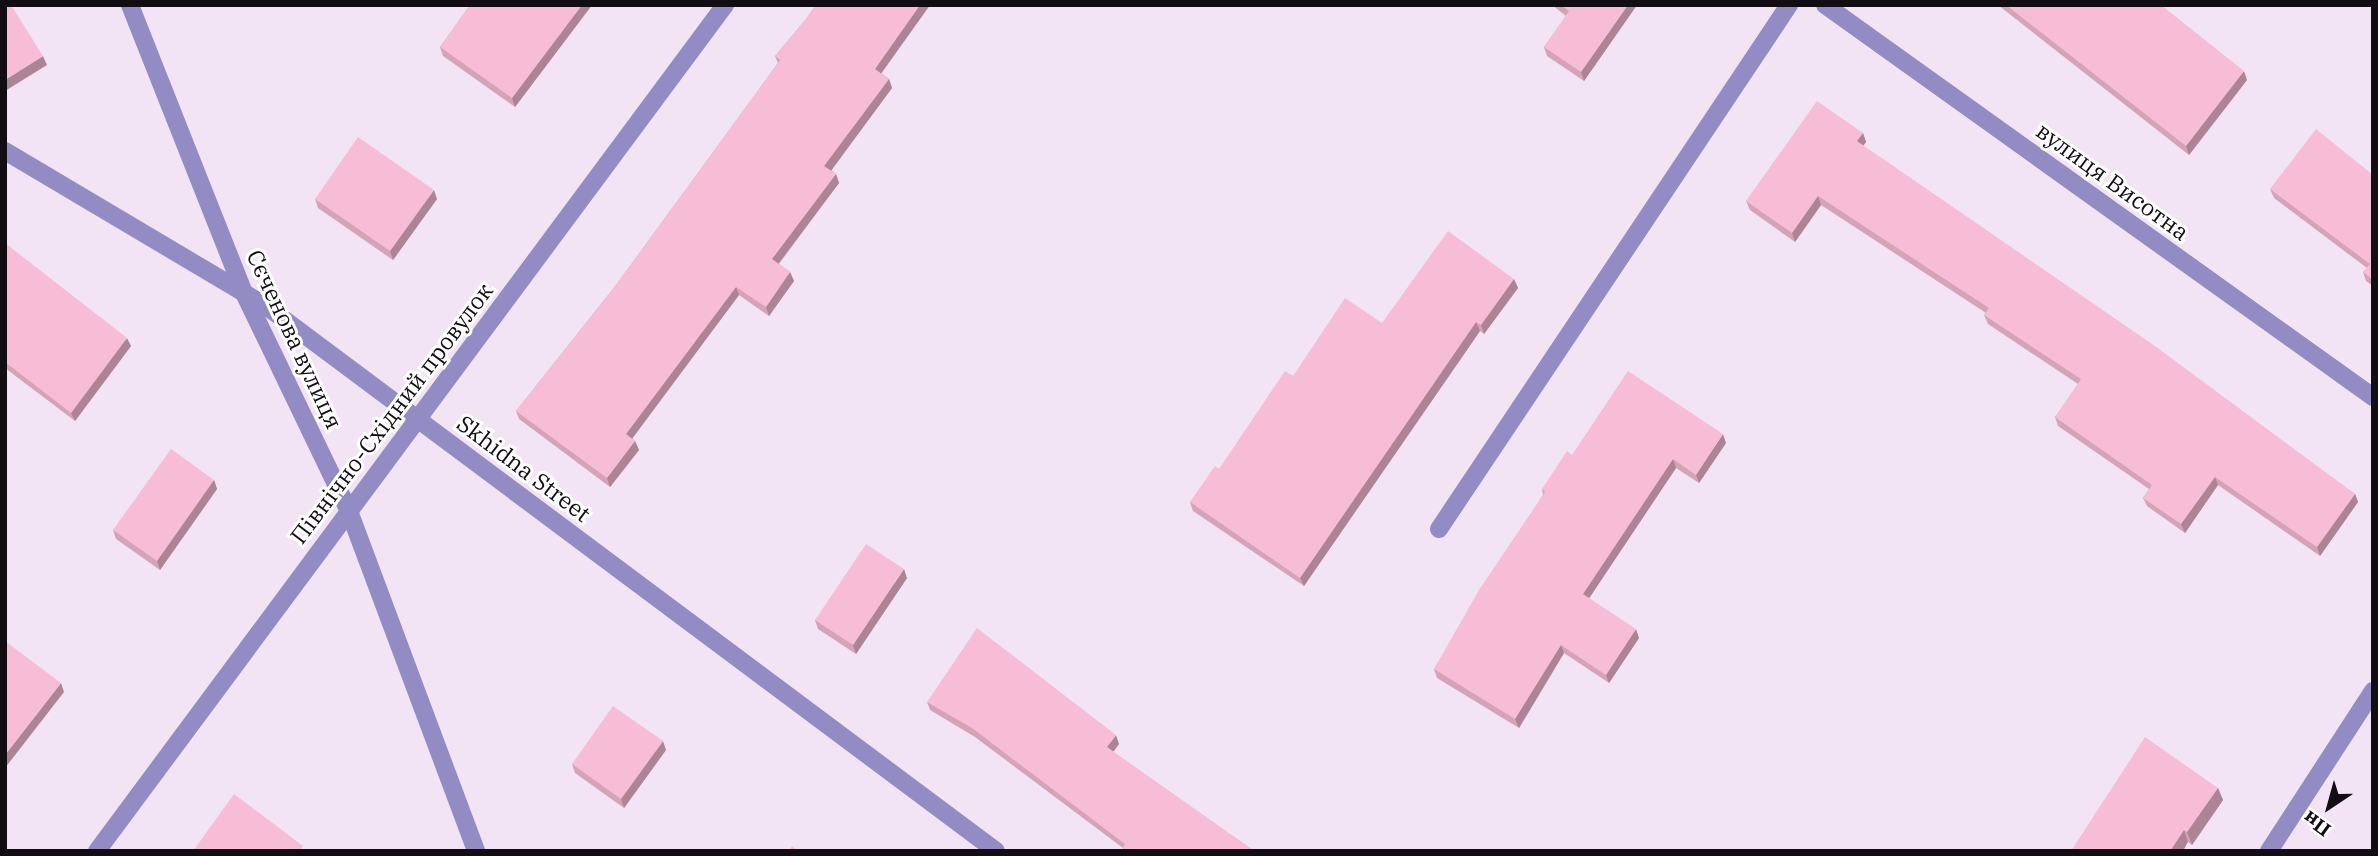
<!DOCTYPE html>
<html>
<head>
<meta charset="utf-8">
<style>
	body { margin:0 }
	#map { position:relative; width:2378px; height:856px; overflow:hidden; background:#f2e4f4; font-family:"IBM Plex Serif",serif }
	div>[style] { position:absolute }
	.street>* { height:18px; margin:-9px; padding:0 9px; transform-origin:9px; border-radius:9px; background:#938cc4 }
	.wall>* { inset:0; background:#d4a3b8 }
	.shaded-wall>* { inset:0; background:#ad8496 }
	.building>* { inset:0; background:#f7bdd6 }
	span { translate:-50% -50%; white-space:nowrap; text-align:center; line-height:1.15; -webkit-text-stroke:6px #fff; paint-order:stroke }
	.street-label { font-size:23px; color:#110d12 }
	.frame { position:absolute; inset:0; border:7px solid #110d12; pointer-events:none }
	.north { position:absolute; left:2294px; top:772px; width:70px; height:70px; -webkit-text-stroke:5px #fff; paint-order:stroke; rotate:216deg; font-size:19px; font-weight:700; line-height:28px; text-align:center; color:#110d12 }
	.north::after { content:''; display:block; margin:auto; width:24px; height:32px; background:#110d12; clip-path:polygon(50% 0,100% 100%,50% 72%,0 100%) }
</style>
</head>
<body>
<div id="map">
	<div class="street">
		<i style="left:130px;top:5px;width:308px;rotate:68.4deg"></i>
		<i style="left:243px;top:291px;width:244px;rotate:64.3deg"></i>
		<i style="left:349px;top:511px;width:363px;rotate:69.5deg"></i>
		<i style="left:1825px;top:5px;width:674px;rotate:35.58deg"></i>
		<i style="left:5px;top:151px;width:304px;rotate:30.7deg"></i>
		<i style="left:266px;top:306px;width:911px;rotate:36.74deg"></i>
		<i style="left:1439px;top:529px;width:630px;rotate:-56.26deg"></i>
		<i style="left:97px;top:851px;width:1054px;rotate:-53.41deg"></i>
		<i style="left:2269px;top:851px;width:191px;rotate:-57deg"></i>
	</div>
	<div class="wall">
		<i style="clip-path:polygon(470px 5px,592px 5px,515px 107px,443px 56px,440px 47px)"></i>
		<i style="clip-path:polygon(816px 5px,930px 5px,881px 73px,889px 79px,892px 88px,831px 170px,836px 174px,839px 183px,779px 264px,790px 272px,794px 281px,769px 316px,739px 295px,632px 438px,635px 441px,639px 450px,610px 487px,519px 419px,516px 411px,616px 285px,778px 63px,775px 56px,806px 19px)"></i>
		<i style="clip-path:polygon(1552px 5px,1637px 5px,1584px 81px,1547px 56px,1544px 47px,1566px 16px)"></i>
		<i style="clip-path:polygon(1998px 5px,2161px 5px,2247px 80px,2189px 155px)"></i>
		<i style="clip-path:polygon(1863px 133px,1866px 142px,1863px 146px,2355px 494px,2358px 502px,2320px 556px,2218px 485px,2185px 533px,2147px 506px,2143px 498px,2149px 489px,2058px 426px,2055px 417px,2078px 384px,1988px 324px,1984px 315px,1986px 313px,1821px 205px,1795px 242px,1750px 210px,1746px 201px)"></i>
		<i style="clip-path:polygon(2373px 175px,2373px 286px,2366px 281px,2363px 272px,2367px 268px,2274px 198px,2270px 189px)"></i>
		<i style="clip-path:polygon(315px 199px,437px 199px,393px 260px,318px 208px)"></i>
		<i style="clip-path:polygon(5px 243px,131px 346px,75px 421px,5px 368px)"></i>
		<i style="clip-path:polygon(1514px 279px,1518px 288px,1484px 334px,1480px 331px,1304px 586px,1193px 511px,1190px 502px,1219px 469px,1293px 376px,1382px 323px)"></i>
		<i style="clip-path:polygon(1726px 443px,1699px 483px,1676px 468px,1589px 598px,1639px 638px,1609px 683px,1564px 653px,1519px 728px,1437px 678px,1434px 669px,1543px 495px,1542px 489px)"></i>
		<i style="clip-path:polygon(214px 480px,217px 489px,160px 570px,116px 539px,113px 530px)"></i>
		<i style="clip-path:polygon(907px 578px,856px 654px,818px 629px,815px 620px)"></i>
		<i style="clip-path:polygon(927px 702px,1119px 744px,1113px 752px,1254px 851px,1124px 851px,1123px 848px,975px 737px,930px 710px)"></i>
		<i style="clip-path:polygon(666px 750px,624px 808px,575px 773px,572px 764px)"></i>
		<i style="clip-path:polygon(2218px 788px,2223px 800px,2192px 845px,2188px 842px,2071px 851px)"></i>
	</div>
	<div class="shaded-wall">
		<i style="clip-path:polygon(582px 5px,592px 5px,515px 107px,512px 98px)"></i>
		<i style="clip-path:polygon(920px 5px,930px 5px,878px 78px,875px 69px)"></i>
		<i style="clip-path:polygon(1628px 5px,1637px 5px,1584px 81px,1581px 72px)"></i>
		<i style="clip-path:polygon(43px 56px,47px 65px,5px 91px,5px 80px)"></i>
		<i style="clip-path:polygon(2244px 71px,2247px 80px,2189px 155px,2186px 146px)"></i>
		<i style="clip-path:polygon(889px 79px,892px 88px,828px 175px,824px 166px)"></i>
		<i style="clip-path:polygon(1863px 133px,1866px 142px,1860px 150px,1857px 141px)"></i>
		<i style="clip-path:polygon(836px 174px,839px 183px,775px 268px,772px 259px)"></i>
		<i style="clip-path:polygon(434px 190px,437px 199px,393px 260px,390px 251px)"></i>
		<i style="clip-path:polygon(1818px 196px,1821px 205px,1795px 242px,1792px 233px)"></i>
		<i style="clip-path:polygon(790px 272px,794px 281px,769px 316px,766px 307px)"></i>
		<i style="clip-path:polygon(1514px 279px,1518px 288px,1484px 334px,1481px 325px)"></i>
		<i style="clip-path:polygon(736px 287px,739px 295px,629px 443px,626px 434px)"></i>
		<i style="clip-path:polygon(1476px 322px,1480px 331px,1304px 586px,1300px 578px)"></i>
		<i style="clip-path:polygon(127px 338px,131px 346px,75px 421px,71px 413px)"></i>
		<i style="clip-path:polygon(1723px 434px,1726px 443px,1699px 483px,1696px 475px)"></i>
		<i style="clip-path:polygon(635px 441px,639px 450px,610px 487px,607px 478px)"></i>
		<i style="clip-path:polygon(1673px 459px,1676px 468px,1586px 603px,1583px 594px)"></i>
		<i style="clip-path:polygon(2215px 477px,2218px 485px,2185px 533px,2181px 524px)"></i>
		<i style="clip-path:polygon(214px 480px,217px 489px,160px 570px,157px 561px)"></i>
		<i style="clip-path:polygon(2355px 494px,2358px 502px,2320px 556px,2317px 547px)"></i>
		<i style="clip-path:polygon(904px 569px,907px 578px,856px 654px,853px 645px)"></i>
		<i style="clip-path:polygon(1636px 629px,1639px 638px,1609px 683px,1606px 675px)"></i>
		<i style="clip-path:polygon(1561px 645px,1564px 653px,1519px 728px,1515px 719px)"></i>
		<i style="clip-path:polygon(61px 683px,64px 692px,5px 768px,5px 755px)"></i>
		<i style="clip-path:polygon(1116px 735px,1119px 744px,1110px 756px,1107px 747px)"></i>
		<i style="clip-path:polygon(663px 741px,666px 750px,624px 808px,621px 799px)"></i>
		<i style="clip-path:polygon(2218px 788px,2223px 800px,2192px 845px,2187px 832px)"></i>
		<i style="clip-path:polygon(2184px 830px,2188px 842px,2183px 851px,2170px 851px)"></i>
	</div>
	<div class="building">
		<i style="clip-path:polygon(5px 5px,11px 5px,43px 56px,5px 80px)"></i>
		<i style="clip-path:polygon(470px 5px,582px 5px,512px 98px,440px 47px)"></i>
		<i style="clip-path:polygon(816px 5px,920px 5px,875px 69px,889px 79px,824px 166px,836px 174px,772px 259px,790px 272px,766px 307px,736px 287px,626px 434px,635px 441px,607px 478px,516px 411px,616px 285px,780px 60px,775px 56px,806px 19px)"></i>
		<i style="clip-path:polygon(1561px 5px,1628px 5px,1581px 72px,1544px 47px,1569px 11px)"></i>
		<i style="clip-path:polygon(2006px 5px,2161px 5px,2244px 71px,2186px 146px)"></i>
		<i style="clip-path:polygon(1817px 101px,1863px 133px,1857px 141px,2155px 346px,2355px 494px,2317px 547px,2215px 477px,2181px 524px,2143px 498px,2152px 485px,2055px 417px,2081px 379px,1984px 315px,1989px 308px,1818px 196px,1792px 233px,1746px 201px)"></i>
		<i style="clip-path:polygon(2316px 129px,2373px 175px,2373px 280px,2363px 272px,2370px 264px,2270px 189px)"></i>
		<i style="clip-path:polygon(358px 137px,434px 190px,390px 251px,315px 199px)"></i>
		<i style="clip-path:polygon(1448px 231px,1514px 279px,1481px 325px,1476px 322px,1300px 578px,1190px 502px,1215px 466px,1219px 469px,1285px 371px,1293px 376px,1345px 298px,1382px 323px)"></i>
		<i style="clip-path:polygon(5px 243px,127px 338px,71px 413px,5px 362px)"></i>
		<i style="clip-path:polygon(1628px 371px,1723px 434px,1696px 475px,1673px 459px,1583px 594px,1636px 629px,1606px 675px,1561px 645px,1515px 719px,1434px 669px,1479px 590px,1545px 492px,1542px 489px,1567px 451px,1572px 455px)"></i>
		<i style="clip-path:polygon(171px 449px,214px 480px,157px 561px,113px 530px)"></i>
		<i style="clip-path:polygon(866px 544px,904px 569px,853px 645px,815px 620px)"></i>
		<i style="clip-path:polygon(977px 628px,1116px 735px,1107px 747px,1254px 851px,1126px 851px,1123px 848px,1125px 844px,972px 728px,927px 702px)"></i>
		<i style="clip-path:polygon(5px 641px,61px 683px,5px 755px)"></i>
		<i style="clip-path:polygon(613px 706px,663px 741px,621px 799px,572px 764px)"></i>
		<i style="clip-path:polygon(2145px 737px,2218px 788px,2187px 832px,2184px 830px,2170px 851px,2071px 851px)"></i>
		<i style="clip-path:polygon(234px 794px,303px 846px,300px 851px,193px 851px)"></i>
		<i style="clip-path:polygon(792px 846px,798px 851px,789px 851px)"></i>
	</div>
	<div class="street-label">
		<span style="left:2113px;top:181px;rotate:36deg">вулиця Висотна</span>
		<span style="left:295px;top:339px;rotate:65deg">Сєченова вулиця</span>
		<span style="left:391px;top:413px;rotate:-53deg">Північно-Східний провулок</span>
		<span style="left:524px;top:468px;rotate:37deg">Skhidna Street</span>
	</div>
	<div class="frame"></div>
	<div class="north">Пн</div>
</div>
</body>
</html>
